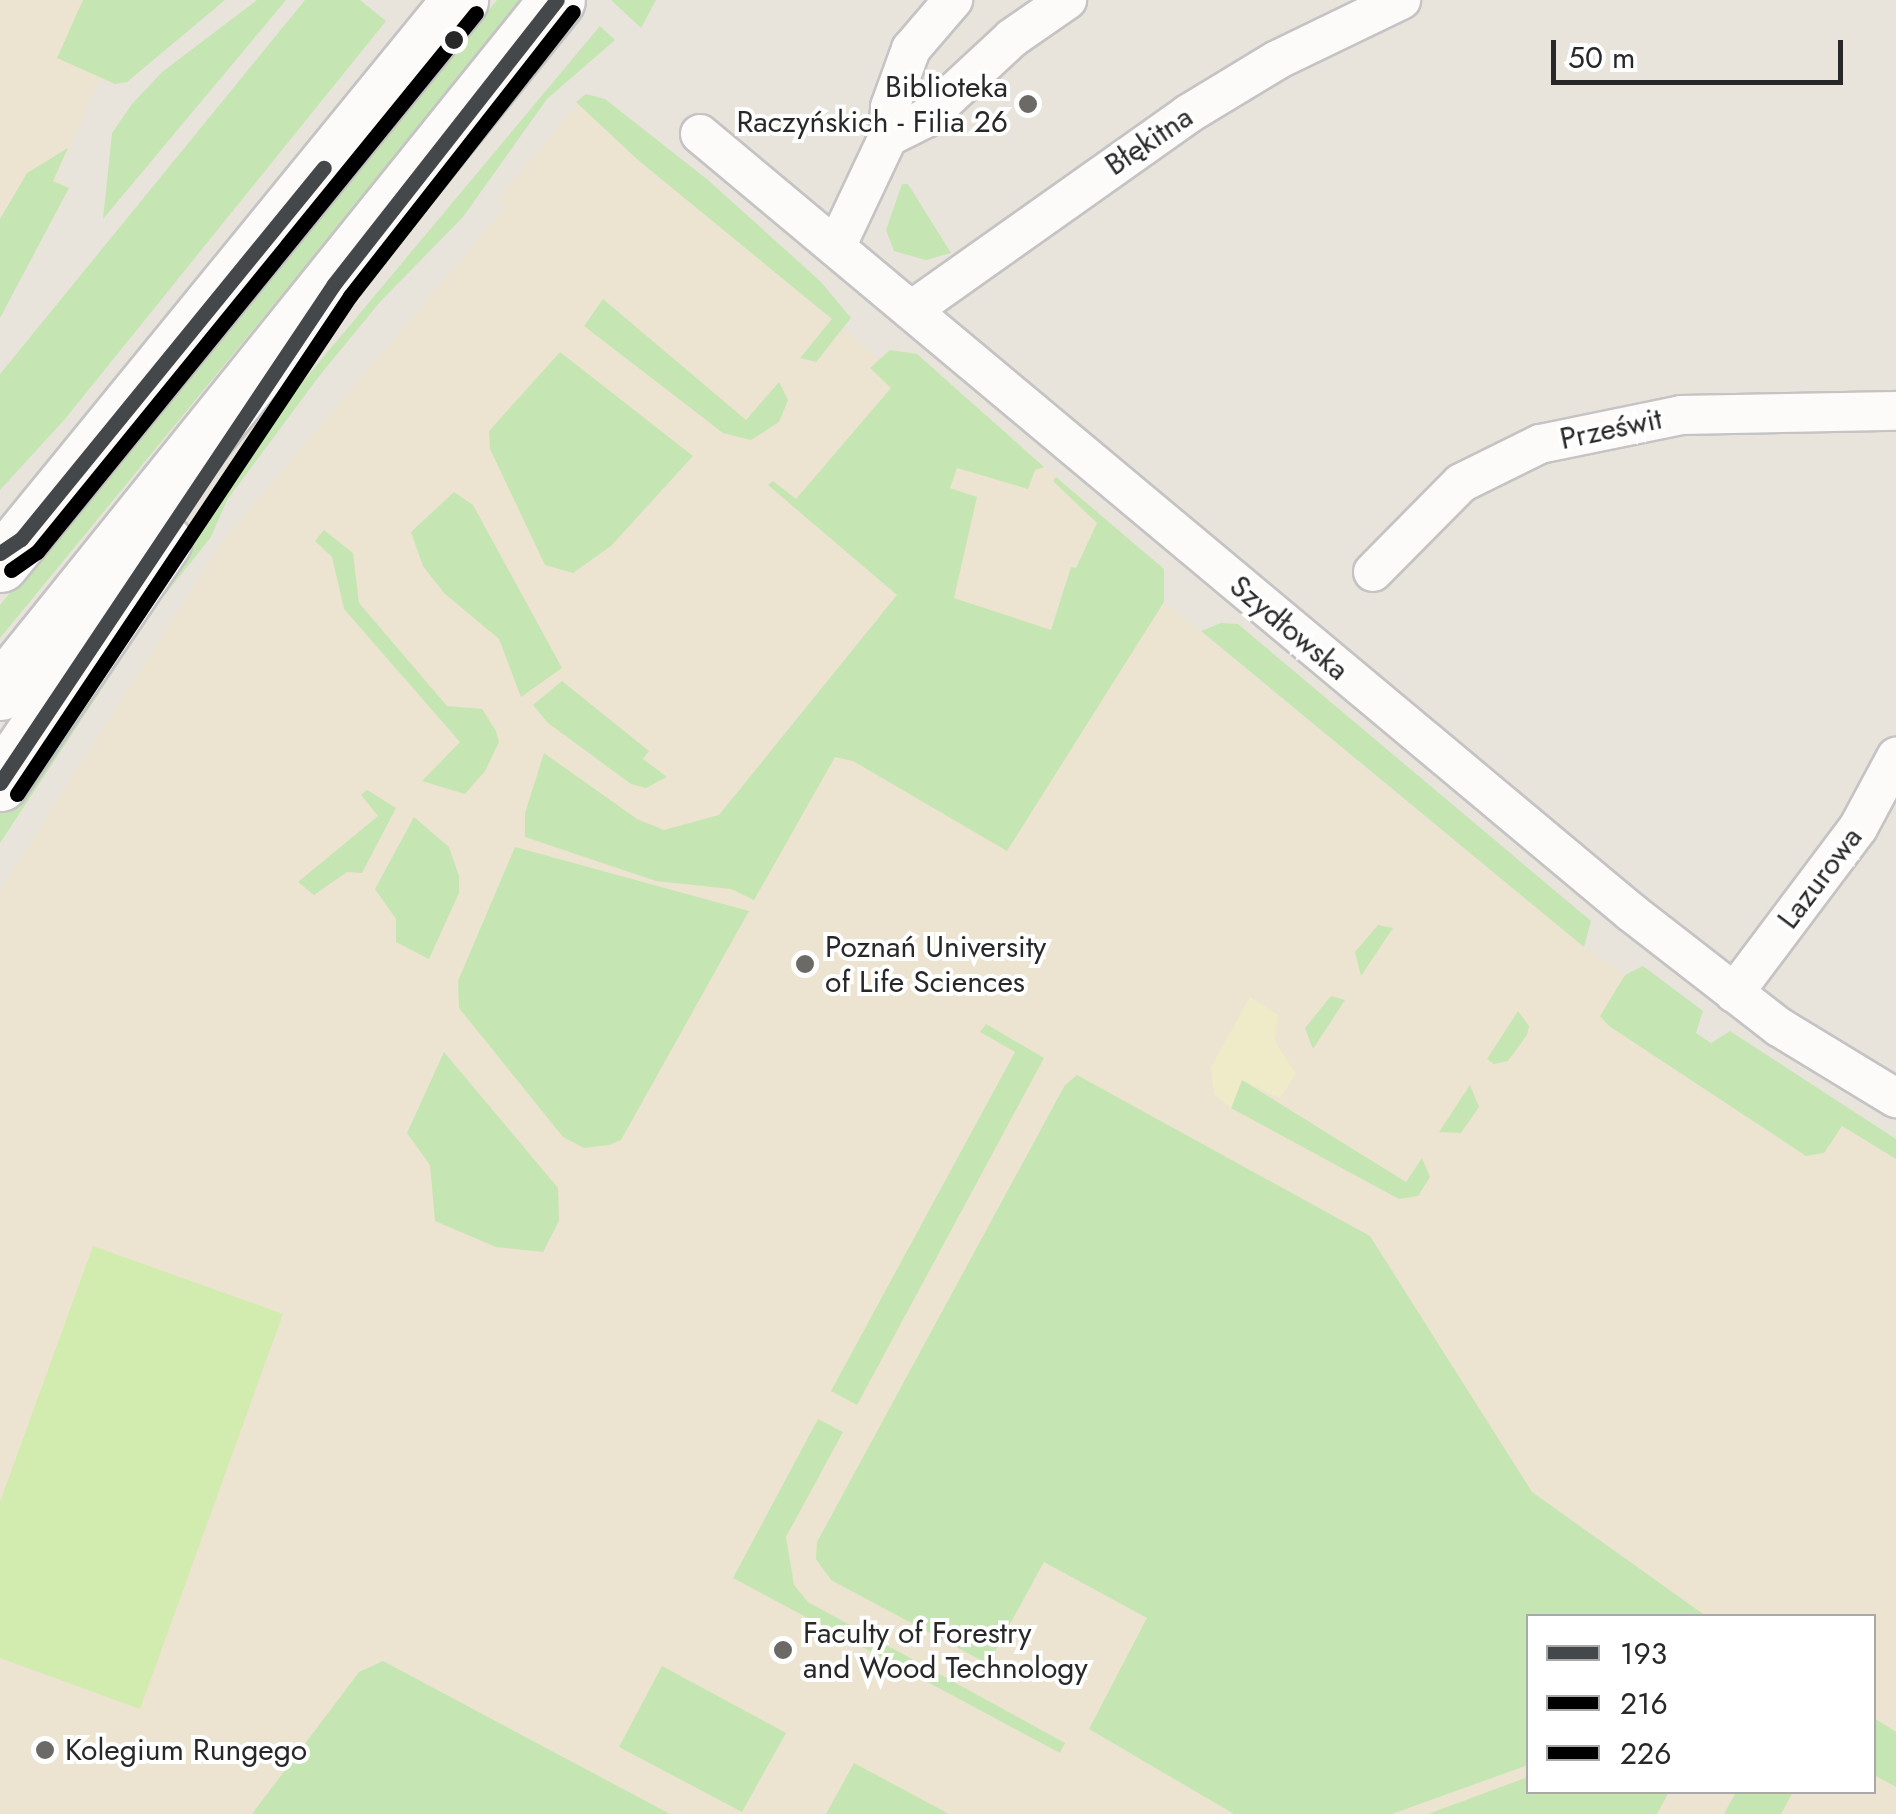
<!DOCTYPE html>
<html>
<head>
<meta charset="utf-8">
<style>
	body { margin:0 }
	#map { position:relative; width:1896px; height:1814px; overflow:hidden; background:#e8e4dc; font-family:Jost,sans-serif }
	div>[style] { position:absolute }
	.education>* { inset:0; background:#ece4d0 }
	.green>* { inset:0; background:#c5e6b2 }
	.sand>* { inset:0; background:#efeac8 }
	.pitch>* { inset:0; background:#d2ebaf }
	.roads { filter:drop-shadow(2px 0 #c5c3c3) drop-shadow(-2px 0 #c5c3c3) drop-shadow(0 2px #c5c3c3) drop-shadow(0 -2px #c5c3c3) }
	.minor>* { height:38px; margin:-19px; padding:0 19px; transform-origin:19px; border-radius:19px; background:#fcfbfa }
	.secondary>* { height:55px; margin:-27.5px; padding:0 27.5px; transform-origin:27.5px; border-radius:27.5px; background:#fcfbfa }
	.bus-1>* { height:15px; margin:-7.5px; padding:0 7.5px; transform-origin:7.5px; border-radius:7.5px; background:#45484a }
	.bus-2>* { height:15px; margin:-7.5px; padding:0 7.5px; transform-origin:7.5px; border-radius:7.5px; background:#000 }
	.bus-3>* { height:15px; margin:-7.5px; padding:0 7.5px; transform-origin:7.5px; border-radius:7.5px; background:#000 }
	.dots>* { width:28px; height:28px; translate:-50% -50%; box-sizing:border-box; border:5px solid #fff; border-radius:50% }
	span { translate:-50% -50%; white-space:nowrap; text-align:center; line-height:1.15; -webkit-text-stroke:8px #fff; paint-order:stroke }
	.poi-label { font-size:30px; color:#282828 }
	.right { translate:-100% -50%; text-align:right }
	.left { translate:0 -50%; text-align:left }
	.street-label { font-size:30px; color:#282828 }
	.legend { position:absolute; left:1526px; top:1614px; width:350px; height:180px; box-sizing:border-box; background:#fff; border:2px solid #a9a9a9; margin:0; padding:12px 18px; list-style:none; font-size:30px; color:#282828 }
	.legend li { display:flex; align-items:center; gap:20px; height:50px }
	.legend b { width:50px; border:2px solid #a9a9a9 }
	.scale { position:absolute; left:1551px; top:40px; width:292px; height:45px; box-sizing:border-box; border:5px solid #282828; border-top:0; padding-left:12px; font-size:30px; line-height:35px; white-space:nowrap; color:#282828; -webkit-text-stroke:8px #fff; paint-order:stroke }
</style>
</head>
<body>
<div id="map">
	<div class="education">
		<i style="clip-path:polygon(0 0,177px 0,115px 84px,99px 79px,56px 179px,70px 186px,0 316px)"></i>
		<i style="clip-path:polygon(evenodd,578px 104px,936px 408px,951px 385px,1164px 569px,1164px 602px,1584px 947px,1692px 1020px,1695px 1033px,1896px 1159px,1896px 1814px,0 1814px,0 890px,222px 542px,506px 207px,498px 199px,578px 104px,1528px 1616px,1874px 1616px,1874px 1792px,1528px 1792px,1528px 1616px)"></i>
	</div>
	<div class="green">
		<i style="clip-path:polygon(83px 0,225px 0,127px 82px,115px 84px,57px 58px)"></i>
		<i style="clip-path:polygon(257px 0,286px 0,103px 219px,112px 133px,132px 104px,162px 72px)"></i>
		<i style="clip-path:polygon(305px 0,360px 0,386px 21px,65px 419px,0 490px,0 374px)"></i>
		<i style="clip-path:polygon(497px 0,524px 0,0 638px,0 605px)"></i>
		<i style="clip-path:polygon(611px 0,656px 0,641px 28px)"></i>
		<i style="clip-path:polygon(600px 26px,615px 40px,547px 99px,463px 217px,380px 302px,320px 375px,227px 500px,211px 537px,160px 601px,0 843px,0 810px,264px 428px)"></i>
		<i style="clip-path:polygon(586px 94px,605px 99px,708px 180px,821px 282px,851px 318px,816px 362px,800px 358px,832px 319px,638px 160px,576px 102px)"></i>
		<i style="clip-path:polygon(68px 148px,53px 181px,69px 188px,0 318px,0 219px,27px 173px)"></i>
		<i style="clip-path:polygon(902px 184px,908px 184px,951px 253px,926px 260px,894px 251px,886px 230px)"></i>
		<i style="clip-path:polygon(603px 299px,746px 420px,779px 382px,788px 400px,779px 422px,751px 440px,723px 433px,584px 326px)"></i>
		<i style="clip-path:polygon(890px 350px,917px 354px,1044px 467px,1035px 470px,1028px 489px,957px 468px,950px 488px,977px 497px,954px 598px,1051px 630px,1071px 567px,1076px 568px,1097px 523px,1053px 481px,1056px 477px,1164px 569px,1164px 602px,1007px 851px,853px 761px,835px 757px,754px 900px,731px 889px,656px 881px,525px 837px,525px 813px,544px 753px,637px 819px,664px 830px,719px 815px,897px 595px,768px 485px,773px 481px,796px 499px,891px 388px,870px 368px)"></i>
		<i style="clip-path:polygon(560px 352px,693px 456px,611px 546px,573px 573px,545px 565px,490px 449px,489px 431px)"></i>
		<i style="clip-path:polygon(454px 492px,473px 505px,562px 668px,521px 697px,499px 639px,444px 593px,423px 566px,411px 532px)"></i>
		<i style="clip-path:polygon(324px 530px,353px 553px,359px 603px,447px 706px,482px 709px,496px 731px,499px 742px,485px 771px,465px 794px,422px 781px,460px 742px,344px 609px,332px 557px,315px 541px)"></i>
		<i style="clip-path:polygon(1221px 623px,1238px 624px,1591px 921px,1584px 947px,1201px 631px)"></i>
		<i style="clip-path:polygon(562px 681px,649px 751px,643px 759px,667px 777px,646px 788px,631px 784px,548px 723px,533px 705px)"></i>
		<i style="clip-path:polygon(367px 790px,396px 808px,362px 873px,347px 872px,314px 895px,298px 882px,378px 816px,361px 795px)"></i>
		<i style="clip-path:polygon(414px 817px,449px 847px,459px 876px,459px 893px,429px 959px,396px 942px,396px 919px,375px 889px)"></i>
		<i style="clip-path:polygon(515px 847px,749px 911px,621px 1140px,609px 1145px,584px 1148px,563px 1137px,459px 1008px,458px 981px)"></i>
		<i style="clip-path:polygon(1378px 925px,1393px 928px,1361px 976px,1355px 952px)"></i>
		<i style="clip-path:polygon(1643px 966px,1703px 1011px,1696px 1033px,1711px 1043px,1730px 1031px,1896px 1139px,1896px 1159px,1842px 1126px,1824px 1153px,1806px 1156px,1609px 1026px,1600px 1016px,1625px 975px)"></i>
		<i style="clip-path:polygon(1331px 996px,1345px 1000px,1313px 1049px,1305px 1028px)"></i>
		<i style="clip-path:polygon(1518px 1011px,1529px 1026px,1527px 1035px,1508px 1061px,1494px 1064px,1487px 1059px)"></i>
		<i style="clip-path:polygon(986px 1024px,1044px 1058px,857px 1405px,831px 1391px,1015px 1052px,980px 1032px)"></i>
		<i style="clip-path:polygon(444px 1052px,558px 1188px,559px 1221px,543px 1252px,496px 1247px,435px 1221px,430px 1165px,407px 1133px)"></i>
		<i style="clip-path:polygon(1077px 1075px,1370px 1236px,1532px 1492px,1706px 1616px,1528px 1616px,1528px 1765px,1392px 1814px,1234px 1814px,1089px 1729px,1147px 1618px,1044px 1562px,988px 1664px,831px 1580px,816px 1559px,817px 1542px,1065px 1085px)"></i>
		<i style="clip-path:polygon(1242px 1080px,1406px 1182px,1422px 1158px,1430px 1177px,1418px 1196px,1399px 1199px,1231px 1108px)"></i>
		<i style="clip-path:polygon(1470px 1085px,1479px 1107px,1461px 1133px,1439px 1132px)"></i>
		<i style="clip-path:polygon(818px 1419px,843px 1432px,786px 1537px,794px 1585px,808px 1602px,1065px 1743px,1060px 1753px,733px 1578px)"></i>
		<i style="clip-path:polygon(383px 1661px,670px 1814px,252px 1814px,359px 1672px)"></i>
		<i style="clip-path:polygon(662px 1666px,786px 1733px,742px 1812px,619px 1747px)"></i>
		<i style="clip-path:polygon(1874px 1718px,1896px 1732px,1896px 1787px,1874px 1775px)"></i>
		<i style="clip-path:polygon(854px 1763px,949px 1814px,826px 1814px)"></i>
		<i style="clip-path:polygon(1528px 1777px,1528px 1792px,1669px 1792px,1657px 1814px,1428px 1814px)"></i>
		<i style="clip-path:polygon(1736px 1792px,1793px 1792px,1781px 1814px,1724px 1814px)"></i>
	</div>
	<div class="sand">
		<i style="clip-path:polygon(1250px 997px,1278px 1015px,1275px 1042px,1296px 1074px,1280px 1098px,1242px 1080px,1231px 1108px,1214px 1094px,1211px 1067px)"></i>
	</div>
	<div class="pitch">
		<i style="clip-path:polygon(93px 1246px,283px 1314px,140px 1709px,0 1658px,0 1502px)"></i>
	</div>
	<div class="roads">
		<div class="minor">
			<i style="left:700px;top:134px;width:1215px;rotate:39.89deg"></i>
			<i style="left:1632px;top:913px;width:186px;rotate:37.8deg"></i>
			<i style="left:1779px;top:1027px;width:137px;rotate:31.3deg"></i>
			<i style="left:888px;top:137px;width:42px;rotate:-26.6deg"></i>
			<i style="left:926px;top:118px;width:117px;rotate:-42.9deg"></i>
			<i style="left:1012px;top:38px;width:67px;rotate:-34.6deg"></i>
			<i style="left:837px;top:245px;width:119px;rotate:-64.7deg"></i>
			<i style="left:888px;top:137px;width:30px;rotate:-86deg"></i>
			<i style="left:890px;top:107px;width:62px;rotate:-70.1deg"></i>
			<i style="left:911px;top:49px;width:65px;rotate:-49.4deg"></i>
			<i style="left:913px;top:309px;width:337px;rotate:-35.3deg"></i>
			<i style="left:1188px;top:114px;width:104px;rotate:-31.2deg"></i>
			<i style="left:1277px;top:60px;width:138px;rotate:-25.8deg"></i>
			<i style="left:1373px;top:572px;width:125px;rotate:-45.3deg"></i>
			<i style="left:1461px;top:483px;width:88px;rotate:-26.3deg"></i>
			<i style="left:1540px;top:444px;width:144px;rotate:-11.6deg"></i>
			<i style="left:1681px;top:415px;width:215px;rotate:-1.1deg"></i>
			<i style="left:1734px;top:993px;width:206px;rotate:-53.1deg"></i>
			<i style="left:1858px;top:828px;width:81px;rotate:-61.8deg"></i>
		</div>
		<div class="secondary">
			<i style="left:0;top:564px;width:728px;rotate:-50.8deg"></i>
			<i style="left:0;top:692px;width:888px;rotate:-51.17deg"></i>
			<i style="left:0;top:783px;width:292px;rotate:-55.9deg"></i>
		</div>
	</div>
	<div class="bus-1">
		<i style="left:0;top:553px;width:25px;rotate:-34deg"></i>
		<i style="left:21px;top:539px;width:479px;rotate:-50.8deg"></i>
		<i style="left:0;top:783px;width:600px;rotate:-56.2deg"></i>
		<i style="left:334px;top:284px;width:361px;rotate:-51.9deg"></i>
	</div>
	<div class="bus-2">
		<i style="left:17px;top:794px;width:599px;rotate:-56.23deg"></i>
		<i style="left:350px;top:296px;width:361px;rotate:-51.9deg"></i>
	</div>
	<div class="bus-3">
		<i style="left:11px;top:570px;width:32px;rotate:-35deg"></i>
		<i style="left:37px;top:552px;width:695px;rotate:-50.84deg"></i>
	</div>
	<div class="dots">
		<i style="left:454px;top:40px;background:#282828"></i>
		<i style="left:1028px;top:104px;background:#6b6a67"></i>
		<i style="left:805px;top:964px;background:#6b6a67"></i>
		<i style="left:783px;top:1650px;background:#6b6a67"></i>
		<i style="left:45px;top:1750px;background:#6b6a67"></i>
	</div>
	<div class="poi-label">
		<span class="right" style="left:1008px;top:104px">Biblioteka<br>Raczyńskich - Filia 26</span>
		<span class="left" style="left:825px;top:964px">Poznań University<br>of Life Sciences</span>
		<span class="left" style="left:803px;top:1650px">Faculty of Forestry<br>and Wood Technology</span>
		<span class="left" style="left:65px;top:1750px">Kolegium Rungego</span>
	</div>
	<div class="street-label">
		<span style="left:1149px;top:141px;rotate:-34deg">Błękitna</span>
		<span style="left:1611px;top:429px;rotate:-12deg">Prześwit</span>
		<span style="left:1289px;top:628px;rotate:40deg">Szydłowska</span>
		<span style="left:1820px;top:878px;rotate:-53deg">Lazurowa</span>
	</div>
	<ul class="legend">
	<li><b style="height:12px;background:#45484a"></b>193</li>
	<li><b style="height:12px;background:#000"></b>216</li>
	<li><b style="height:12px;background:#000"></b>226</li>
	</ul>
	<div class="scale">50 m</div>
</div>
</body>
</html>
